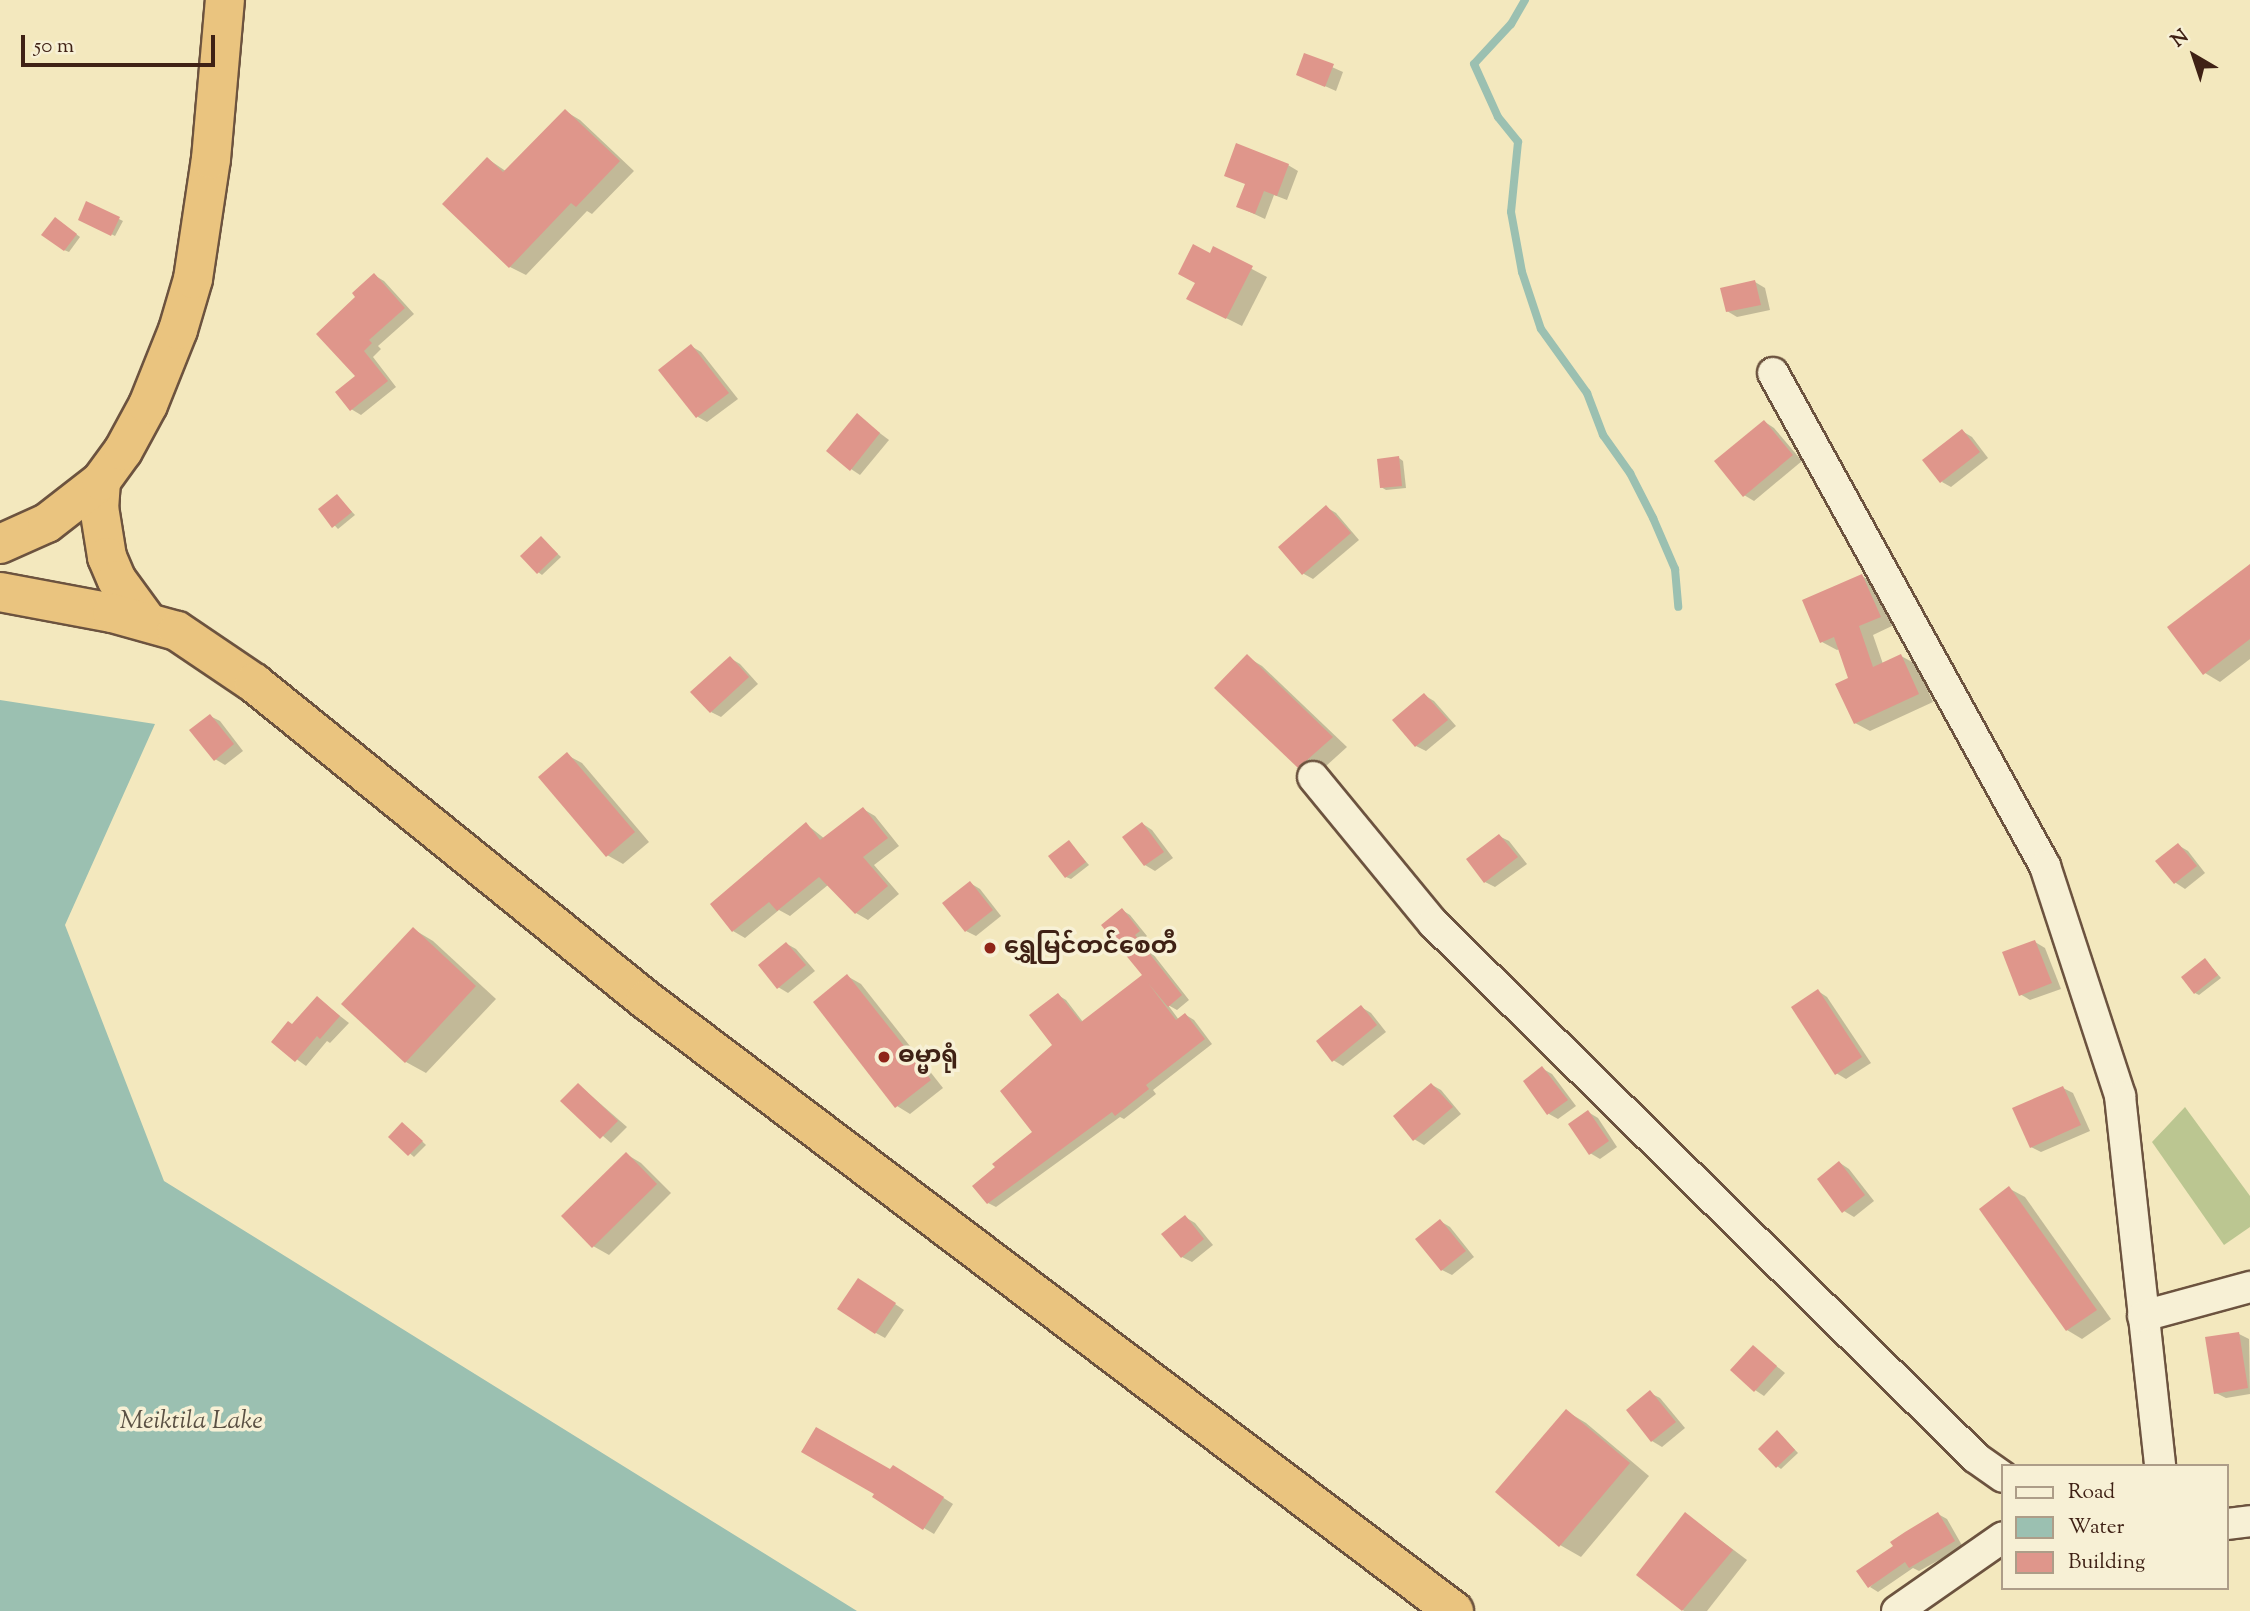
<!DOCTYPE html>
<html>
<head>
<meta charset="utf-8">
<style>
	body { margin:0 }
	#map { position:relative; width:2250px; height:1611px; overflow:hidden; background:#f3e8be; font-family:"Sorts Mill Goudy","Noto Sans Myanmar",serif }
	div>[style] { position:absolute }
	.green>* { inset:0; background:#bbc691 }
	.water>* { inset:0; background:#9bc0b1 }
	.shadow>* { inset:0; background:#0003 }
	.stream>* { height:8px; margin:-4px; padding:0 4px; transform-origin:4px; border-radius:4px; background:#9bc0b1 }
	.building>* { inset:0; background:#df968b }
	.roads { filter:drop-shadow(2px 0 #6c533f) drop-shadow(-2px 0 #6c533f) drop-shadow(0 2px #6c533f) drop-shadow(0 -2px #6c533f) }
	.minor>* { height:30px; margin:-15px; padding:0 15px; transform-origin:15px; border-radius:15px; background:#f7f0d5 }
	.trunk>* { height:38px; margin:-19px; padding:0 19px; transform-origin:19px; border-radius:19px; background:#eac47f }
	.dots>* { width:19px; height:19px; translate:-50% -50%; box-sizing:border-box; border:4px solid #f7f0d5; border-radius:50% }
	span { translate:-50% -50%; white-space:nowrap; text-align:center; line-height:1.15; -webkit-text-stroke:7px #f7f0d5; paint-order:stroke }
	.poi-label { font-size:24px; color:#3f2115; font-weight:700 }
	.left { translate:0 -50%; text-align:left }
	.water-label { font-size:26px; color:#5b5144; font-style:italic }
	.legend { position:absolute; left:2001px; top:1464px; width:228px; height:126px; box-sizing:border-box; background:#f7f0d5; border:2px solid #ad9d88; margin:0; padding:9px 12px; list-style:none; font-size:21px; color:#3f2115 }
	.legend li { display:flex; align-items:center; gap:14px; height:35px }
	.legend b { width:35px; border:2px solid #ad9d88 }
	.north { position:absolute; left:2159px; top:21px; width:70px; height:70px; -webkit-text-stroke:5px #f7f0d5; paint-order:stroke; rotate:321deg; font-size:19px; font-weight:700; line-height:28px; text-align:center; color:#3f2115 }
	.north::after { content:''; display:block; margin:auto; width:24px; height:32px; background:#3f2115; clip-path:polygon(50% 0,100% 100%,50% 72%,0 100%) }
	.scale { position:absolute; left:21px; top:35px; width:194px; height:32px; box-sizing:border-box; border:4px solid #3f2115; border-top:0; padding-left:9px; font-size:21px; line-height:24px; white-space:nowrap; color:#3f2115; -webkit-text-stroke:5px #f7f0d5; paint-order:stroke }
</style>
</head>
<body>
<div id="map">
	<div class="green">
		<i style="clip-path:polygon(2185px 1107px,2250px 1196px,2250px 1227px,2224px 1245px,2152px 1142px)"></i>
	</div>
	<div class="water">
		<i style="clip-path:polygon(0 700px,155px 724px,65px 925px,164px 1181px,857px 1611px,0 1611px)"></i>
	</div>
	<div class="shadow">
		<i style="clip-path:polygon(1305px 55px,1343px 72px,1336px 91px,1298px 74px)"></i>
		<i style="clip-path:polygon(565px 111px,580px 120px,634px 171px,592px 214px,587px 211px,526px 275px,510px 267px,488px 159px,507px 172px)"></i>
		<i style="clip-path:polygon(1288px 165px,1298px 171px,1287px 200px,1274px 195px,1265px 219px,1239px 207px)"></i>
		<i style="clip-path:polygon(87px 203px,123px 221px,115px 236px,81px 219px)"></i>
		<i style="clip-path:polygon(59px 221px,80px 237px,69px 252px,64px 250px)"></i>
		<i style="clip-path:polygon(1214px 249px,1267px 277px,1242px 326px,1204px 307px)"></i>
		<i style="clip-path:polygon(374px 275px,384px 281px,414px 314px,378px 346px,381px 349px,373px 357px,396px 387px,361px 415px,351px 409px,357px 376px,358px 298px)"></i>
		<i style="clip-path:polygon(1755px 282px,1765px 288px,1770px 310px,1737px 317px,1727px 311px)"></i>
		<i style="clip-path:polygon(691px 346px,701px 352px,738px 399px,707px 422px,698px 417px)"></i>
		<i style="clip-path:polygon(857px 416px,889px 440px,860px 475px,851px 469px)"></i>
		<i style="clip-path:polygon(1765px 422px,1774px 428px,1802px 461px,1754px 501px,1744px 495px)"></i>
		<i style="clip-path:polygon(1962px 431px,1972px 437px,1988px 458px,1951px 487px,1942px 482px)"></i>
		<i style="clip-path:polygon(1399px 458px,1403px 461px,1406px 488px,1386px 490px,1381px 487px)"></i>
		<i style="clip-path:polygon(337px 496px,355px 515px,338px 529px,320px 510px)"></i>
		<i style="clip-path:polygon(1326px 507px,1336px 513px,1359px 540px,1313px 579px,1304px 574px,1280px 547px)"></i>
		<i style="clip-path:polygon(541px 538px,561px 557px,542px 575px,538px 572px)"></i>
		<i style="clip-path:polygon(2250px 566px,2250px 659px,2220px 682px,2205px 673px)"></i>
		<i style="clip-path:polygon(1862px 576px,1877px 585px,1894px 625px,1873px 635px,1883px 664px,1901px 656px,1916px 664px,1933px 702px,1870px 731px,1855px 723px,1850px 679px,1840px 649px,1837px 650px,1822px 642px)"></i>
		<i style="clip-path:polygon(1247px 657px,1262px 666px,1347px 747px,1315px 776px,1299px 767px,1217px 688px)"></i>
		<i style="clip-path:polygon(730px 658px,740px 664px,758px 684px,721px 717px,711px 712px)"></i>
		<i style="clip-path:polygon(1424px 695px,1434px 701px,1456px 726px,1426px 751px,1416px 746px)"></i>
		<i style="clip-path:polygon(210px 716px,220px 721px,243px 751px,225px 765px,215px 759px)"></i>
		<i style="clip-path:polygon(567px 755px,582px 763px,649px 842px,623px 864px,607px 855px)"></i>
		<i style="clip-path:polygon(863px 809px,875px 816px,899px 846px,874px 865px,899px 894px,868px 920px,856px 913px,828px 885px,790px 916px,779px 910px,745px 938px,733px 931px,806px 824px,825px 839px)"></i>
		<i style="clip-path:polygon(1143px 824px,1152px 830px,1173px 858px,1155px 871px,1145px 865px)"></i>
		<i style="clip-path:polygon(1499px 836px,1509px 841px,1527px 864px,1495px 887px,1485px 882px)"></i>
		<i style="clip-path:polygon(1069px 842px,1089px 865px,1071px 879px,1066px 877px)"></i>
		<i style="clip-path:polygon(2178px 845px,2188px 851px,2205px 873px,2185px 889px,2176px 883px,2158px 861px)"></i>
		<i style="clip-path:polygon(970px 883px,980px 889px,1001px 916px,976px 936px,966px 931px)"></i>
		<i style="clip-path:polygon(1122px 910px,1130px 915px,1147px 936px,1142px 940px,1189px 1000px,1177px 1010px,1168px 1005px,1179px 1020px,1186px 1015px,1194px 1020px,1212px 1044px,1153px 1090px,1156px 1094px,1124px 1119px,1120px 1117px,996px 1207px,988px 1203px,1034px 1132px,1055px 1046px,1058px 995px,1066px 1000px,1083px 1022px,1145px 975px)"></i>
		<i style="clip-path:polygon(413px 929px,433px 941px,496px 999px,426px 1073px,406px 1062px)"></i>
		<i style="clip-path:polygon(2035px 942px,2045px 948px,2061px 989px,2030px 1000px,2020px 994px)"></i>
		<i style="clip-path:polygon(787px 944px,796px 949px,815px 971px,788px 993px,778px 987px)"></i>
		<i style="clip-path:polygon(2205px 960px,2221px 978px,2199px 995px,2195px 993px)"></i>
		<i style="clip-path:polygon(847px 976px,861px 984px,943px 1088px,910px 1114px,897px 1106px)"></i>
		<i style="clip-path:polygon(1818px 991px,1827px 997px,1871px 1063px,1846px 1079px,1836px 1073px)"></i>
		<i style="clip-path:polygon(317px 998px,349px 1023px,330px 1043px,327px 1041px,306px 1066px,273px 1042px,293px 1025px)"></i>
		<i style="clip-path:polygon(1361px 1007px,1371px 1013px,1386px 1032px,1343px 1066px,1333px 1060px)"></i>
		<i style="clip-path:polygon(1543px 1069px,1552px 1074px,1576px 1106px,1558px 1119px,1549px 1114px)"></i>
		<i style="clip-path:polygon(579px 1085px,627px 1127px,611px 1143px,563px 1101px)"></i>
		<i style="clip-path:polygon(1432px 1085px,1441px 1090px,1461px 1114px,1424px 1145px,1414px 1139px)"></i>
		<i style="clip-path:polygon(2063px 1088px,2073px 1093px,2090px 1131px,2041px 1152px,2031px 1147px)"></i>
		<i style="clip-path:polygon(1588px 1112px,1598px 1118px,1617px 1147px,1600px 1159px,1590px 1153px)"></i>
		<i style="clip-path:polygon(407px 1127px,426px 1145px,414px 1157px,391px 1137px)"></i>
		<i style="clip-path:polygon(626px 1154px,641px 1163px,671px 1193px,609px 1255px,593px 1246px)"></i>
		<i style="clip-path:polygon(1840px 1163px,1849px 1169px,1874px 1201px,1854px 1217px,1844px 1211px)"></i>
		<i style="clip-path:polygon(2010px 1189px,2025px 1197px,2111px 1319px,2082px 1339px,2067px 1330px)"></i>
		<i style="clip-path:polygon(1185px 1217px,1195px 1223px,1213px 1245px,1192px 1262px,1182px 1257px)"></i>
		<i style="clip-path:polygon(1440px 1221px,1450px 1227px,1474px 1257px,1452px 1275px,1442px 1270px)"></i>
		<i style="clip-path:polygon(868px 1286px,904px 1310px,885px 1338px,876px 1333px)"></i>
		<i style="clip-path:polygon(2239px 1334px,2249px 1339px,2250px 1394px,2226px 1398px,2216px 1393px)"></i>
		<i style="clip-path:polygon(1753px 1347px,1785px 1373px,1764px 1396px,1755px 1390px)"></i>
		<i style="clip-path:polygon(1650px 1393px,1660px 1398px,1685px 1428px,1662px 1447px,1652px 1441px)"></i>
		<i style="clip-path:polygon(1566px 1411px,1586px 1423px,1649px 1476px,1581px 1557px,1560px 1545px)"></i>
		<i style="clip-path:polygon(1781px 1435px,1798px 1453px,1781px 1469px,1777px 1466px)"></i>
		<i style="clip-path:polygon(890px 1472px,903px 1472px,953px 1504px,934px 1534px,924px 1528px)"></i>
		<i style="clip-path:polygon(1686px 1514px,1747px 1560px,1707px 1611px,1684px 1611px,1638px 1574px)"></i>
		<i style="clip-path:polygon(1938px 1514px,1947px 1519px,1963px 1547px,1919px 1571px,1913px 1568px,1878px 1592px,1870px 1587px)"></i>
	</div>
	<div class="stream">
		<i style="left:1525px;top:0;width:28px;rotate:120deg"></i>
		<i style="left:1511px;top:24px;width:54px;rotate:132.8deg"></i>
		<i style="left:1474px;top:64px;width:58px;rotate:65.6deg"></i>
		<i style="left:1498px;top:117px;width:32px;rotate:51deg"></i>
		<i style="left:1518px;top:142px;width:70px;rotate:95.7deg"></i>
		<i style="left:1511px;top:212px;width:61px;rotate:79.6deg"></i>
		<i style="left:1522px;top:272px;width:60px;rotate:71.6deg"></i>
		<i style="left:1541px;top:329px;width:79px;rotate:54.3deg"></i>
		<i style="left:1587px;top:393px;width:45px;rotate:69.1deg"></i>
		<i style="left:1603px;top:435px;width:47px;rotate:54.6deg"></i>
		<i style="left:1630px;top:473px;width:51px;rotate:62.9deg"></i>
		<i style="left:1653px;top:518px;width:56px;rotate:66.7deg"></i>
		<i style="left:1675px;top:569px;width:38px;rotate:85deg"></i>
	</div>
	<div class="building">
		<i style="clip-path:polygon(1304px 53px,1334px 64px,1325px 87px,1296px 75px)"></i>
		<i style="clip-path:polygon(565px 109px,620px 161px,576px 207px,571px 203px,509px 268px,442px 204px,487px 157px,503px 172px)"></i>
		<i style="clip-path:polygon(1236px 143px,1289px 164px,1277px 196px,1264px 191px,1255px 214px,1236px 207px,1245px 184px,1224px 176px)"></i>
		<i style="clip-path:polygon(86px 201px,120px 217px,111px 236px,78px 220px)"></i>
		<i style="clip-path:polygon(55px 217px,77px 234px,64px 251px,41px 235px)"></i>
		<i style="clip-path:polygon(1193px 244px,1210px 253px,1213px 246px,1253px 266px,1226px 319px,1186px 299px,1195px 283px,1178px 274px)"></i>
		<i style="clip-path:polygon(374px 273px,405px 308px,369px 340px,372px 343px,364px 351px,388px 381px,350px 411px,335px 392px,355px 376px,316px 334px,355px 297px,352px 293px)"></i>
		<i style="clip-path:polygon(1755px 280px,1761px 305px,1726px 312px,1720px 288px)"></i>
		<i style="clip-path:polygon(691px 344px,729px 393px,696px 418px,658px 370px)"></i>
		<i style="clip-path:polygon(857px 413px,880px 433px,850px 471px,826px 451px)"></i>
		<i style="clip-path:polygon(1764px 420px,1793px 455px,1743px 497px,1714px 461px)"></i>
		<i style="clip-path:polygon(1962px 429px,1980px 452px,1940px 483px,1922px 460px)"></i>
		<i style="clip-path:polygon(1399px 456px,1402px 486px,1380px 488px,1377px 459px)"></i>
		<i style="clip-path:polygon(337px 494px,352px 512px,332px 528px,318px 509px)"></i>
		<i style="clip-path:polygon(1326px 505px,1351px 533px,1302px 575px,1278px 547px)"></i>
		<i style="clip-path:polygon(541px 536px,558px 554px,537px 574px,520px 556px)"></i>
		<i style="clip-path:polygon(2250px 564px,2250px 639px,2203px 675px,2167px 627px)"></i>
		<i style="clip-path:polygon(1862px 574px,1881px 617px,1859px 626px,1873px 667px,1901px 654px,1919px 694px,1854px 724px,1835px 684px,1848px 678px,1834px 637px,1820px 643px,1802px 600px)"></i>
		<i style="clip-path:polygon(1247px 654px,1333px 737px,1298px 768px,1214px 688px)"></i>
		<i style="clip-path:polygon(730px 656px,749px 677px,710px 713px,690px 692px)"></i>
		<i style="clip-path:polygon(1424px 693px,1448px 720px,1415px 747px,1392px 720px)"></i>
		<i style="clip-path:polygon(210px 714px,234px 744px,214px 761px,189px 730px)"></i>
		<i style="clip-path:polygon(567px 752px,635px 832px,606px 857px,538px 777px)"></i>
		<i style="clip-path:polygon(863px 807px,888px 838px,863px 857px,888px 886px,855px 914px,819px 877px,777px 911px,769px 902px,732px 932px,710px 904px,806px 822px,820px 840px)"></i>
		<i style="clip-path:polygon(1142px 822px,1164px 852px,1144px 866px,1122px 837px)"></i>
		<i style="clip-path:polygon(1499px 834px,1518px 857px,1484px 883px,1466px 859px)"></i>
		<i style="clip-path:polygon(1069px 840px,1086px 862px,1065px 878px,1048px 856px)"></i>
		<i style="clip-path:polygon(2178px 843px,2197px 866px,2174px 884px,2155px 861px)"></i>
		<i style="clip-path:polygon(970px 881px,993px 910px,965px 932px,942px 903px)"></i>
		<i style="clip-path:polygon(1122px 908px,1140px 931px,1135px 935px,1182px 995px,1168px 1007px,1148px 983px,1176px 1020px,1185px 1013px,1205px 1039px,1146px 1085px,1149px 1089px,1115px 1116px,1112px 1112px,987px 1204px,972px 1186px,995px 1167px,992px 1164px,1032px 1132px,1000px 1091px,1052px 1045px,1029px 1015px,1058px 993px,1081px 1022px,1142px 975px,1101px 925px)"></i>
		<i style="clip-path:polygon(413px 927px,476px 986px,405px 1063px,341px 1004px)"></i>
		<i style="clip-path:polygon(2035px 940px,2052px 983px,2019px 996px,2002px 952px)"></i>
		<i style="clip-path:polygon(786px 942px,806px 965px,777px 989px,758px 965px)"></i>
		<i style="clip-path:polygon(2205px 958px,2218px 975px,2194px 994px,2181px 977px)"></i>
		<i style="clip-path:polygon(847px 974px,931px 1080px,895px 1108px,813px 1002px)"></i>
		<i style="clip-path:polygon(1818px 989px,1862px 1057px,1835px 1075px,1791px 1007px)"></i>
		<i style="clip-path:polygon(317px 996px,340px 1016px,320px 1039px,317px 1036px,295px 1062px,271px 1042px,288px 1021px,292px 1024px)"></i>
		<i style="clip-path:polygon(1361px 1005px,1377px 1025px,1332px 1062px,1316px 1041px)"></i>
		<i style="clip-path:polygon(1542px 1066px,1568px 1100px,1547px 1115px,1523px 1081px)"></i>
		<i style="clip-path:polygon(578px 1083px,618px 1121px,600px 1139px,560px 1101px)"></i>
		<i style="clip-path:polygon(1431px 1083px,1453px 1107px,1413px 1141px,1393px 1116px)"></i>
		<i style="clip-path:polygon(2063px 1086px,2081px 1125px,2030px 1148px,2012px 1108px)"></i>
		<i style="clip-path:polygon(1588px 1110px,1609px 1141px,1589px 1155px,1568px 1124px)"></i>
		<i style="clip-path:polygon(402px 1122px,423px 1141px,408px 1156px,388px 1137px)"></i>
		<i style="clip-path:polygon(626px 1152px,657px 1184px,592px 1248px,561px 1216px)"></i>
		<i style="clip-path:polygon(1839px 1161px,1865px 1195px,1842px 1213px,1817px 1179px)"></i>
		<i style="clip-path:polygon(2009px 1186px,2097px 1310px,2066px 1331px,1979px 1209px)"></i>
		<i style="clip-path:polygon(1185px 1215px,1204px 1239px,1181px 1258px,1161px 1234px)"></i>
		<i style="clip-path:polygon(1440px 1219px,1466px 1251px,1441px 1271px,1415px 1239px)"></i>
		<i style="clip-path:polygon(858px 1278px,896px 1303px,875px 1334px,837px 1309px)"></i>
		<i style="clip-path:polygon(2239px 1332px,2248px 1388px,2214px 1394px,2205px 1337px)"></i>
		<i style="clip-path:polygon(1753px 1345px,1777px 1366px,1754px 1392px,1730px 1370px)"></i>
		<i style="clip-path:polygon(1650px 1390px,1676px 1422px,1651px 1442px,1626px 1410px)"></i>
		<i style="clip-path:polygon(1566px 1409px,1630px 1463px,1559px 1547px,1495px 1492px)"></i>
		<i style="clip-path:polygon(816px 1427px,890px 1469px,893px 1465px,944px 1497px,923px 1530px,872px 1497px,874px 1494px,801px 1452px)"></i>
		<i style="clip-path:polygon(1777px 1430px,1795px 1450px,1776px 1468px,1758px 1449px)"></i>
		<i style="clip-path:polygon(1685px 1512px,1733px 1550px,1682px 1611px,1636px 1575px)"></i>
		<i style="clip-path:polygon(1938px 1512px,1955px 1541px,1909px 1568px,1905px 1562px,1868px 1588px,1856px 1571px,1893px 1546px,1890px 1542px,1905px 1532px)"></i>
	</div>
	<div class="roads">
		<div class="minor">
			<i style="left:1773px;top:373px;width:563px;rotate:61.11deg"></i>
			<i style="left:2045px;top:866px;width:242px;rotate:71.9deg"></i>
			<i style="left:2120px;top:1096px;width:372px;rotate:83.8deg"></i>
			<i style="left:1313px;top:777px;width:189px;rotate:50.6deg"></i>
			<i style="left:1433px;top:923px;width:762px;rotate:44.57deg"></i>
			<i style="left:1976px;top:1458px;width:33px;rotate:35deg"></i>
			<i style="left:2143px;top:1316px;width:111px;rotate:-15.2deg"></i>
			<i style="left:2227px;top:1524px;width:23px;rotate:-7deg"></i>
			<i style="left:1897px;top:1611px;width:129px;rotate:-34.9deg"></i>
		</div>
		<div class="trunk">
			<i style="left:101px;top:481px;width:26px;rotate:94deg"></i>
			<i style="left:99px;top:507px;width:51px;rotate:80.9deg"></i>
			<i style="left:107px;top:557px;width:25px;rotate:67deg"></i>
			<i style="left:117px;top:580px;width:51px;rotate:53.8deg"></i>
			<i style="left:0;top:544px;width:51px;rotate:-24.1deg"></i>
			<i style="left:47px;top:523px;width:68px;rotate:-37.9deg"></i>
			<i style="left:101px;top:481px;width:37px;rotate:-54deg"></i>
			<i style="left:123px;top:451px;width:52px;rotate:-61.5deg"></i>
			<i style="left:148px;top:405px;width:81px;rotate:-68.2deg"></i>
			<i style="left:178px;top:330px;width:53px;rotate:-73.6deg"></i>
			<i style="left:193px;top:279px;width:121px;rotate:-81.5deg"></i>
			<i style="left:211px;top:159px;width:160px;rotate:-85deg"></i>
			<i style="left:0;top:592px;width:114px;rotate:10.6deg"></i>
			<i style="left:112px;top:613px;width:67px;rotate:15.5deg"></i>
			<i style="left:177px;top:631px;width:93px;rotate:34deg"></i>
			<i style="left:254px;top:683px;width:504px;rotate:38.96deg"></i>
			<i style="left:646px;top:1000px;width:1013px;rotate:37.1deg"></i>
		</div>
	</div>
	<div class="dots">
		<i style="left:990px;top:948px;background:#8f2418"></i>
		<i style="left:884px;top:1057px;background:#8f2418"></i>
	</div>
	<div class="poi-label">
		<span class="left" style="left:1004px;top:948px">ရွှေမြင်တင်စေတီ</span>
		<span class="left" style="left:898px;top:1057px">ဓမ္မာရုံ</span>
	</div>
	<div class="water-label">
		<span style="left:191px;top:1422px">Meiktila Lake</span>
	</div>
	<ul class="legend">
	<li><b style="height:9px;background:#f7f0d5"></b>Road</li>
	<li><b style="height:19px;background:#9bc0b1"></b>Water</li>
	<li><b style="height:19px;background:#df968b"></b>Building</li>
	</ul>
	<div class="north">N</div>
	<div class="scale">50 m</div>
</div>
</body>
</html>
